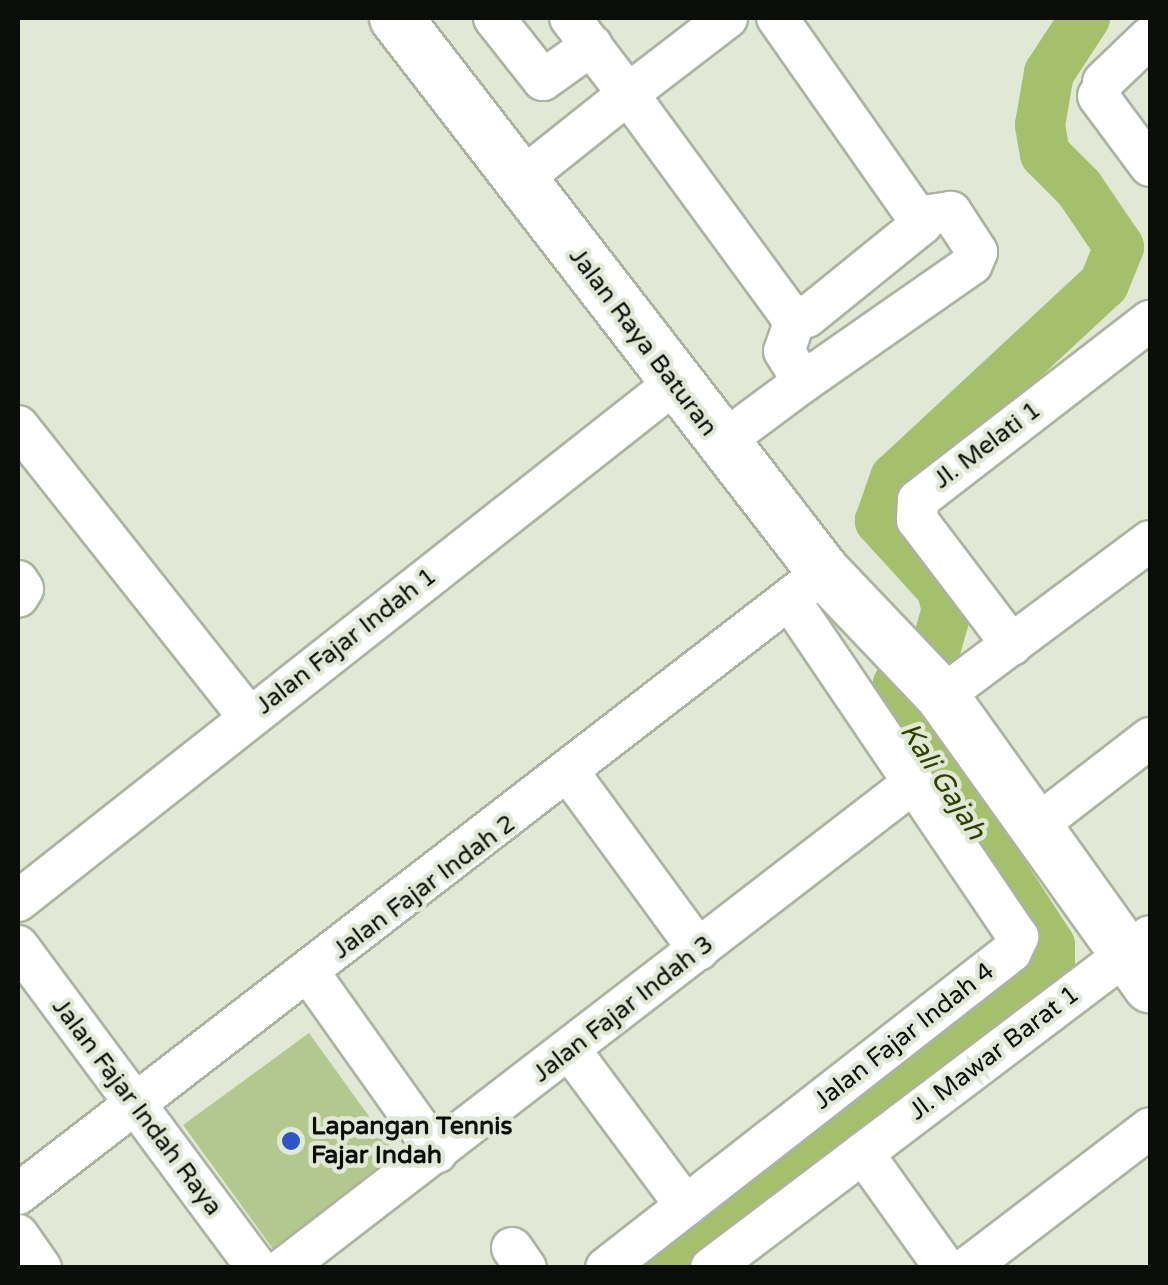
<!DOCTYPE html>
<html>
<head>
<meta charset="utf-8">
<style>
	body { margin:0 }
	#map { position:relative; width:1168px; height:1285px; overflow:hidden; background:#e1e9d6; font-family:"Varela Round",sans-serif }
	div>[style] { position:absolute }
	.green>* { inset:0; background:#b3c88e }
	.river>* { height:50px; margin:-25px; padding:0 25px; transform-origin:25px; border-radius:25px; background:#a4c06c }
	.roads { filter:drop-shadow(2px 0 #acb3a1) drop-shadow(-2px 0 #acb3a1) drop-shadow(0 2px #acb3a1) drop-shadow(0 -2px #acb3a1) }
	.minor>* { height:40px; margin:-20px; padding:0 20px; transform-origin:20px; border-radius:20px; background:#fff }
	.major>* { height:52px; margin:-26px; padding:0 26px; transform-origin:26px; border-radius:26px; background:#fff }
	.dots>* { width:28px; height:28px; translate:-50% -50%; box-sizing:border-box; border:5px solid #e1e9d6; border-radius:50% }
	span { translate:-50% -50%; white-space:nowrap; text-align:center; line-height:1.15; -webkit-text-stroke:9px #e1e9d6; paint-order:stroke }
	.street-label { font-size:25px; color:#0b0e08 }
	.poi-label { font-size:25px; color:#0b0e08; font-weight:700 }
	.left { translate:0 -50%; text-align:left }
	.water-label { font-size:28px; color:#2f3f00; font-style:italic }
	.frame { position:absolute; inset:0; border:20px solid #0b0e08; pointer-events:none }
</style>
</head>
<body>
<div id="map">
	<div class="green">
		<i style="clip-path:polygon(309px 1033px,399px 1158px,273px 1249px,183px 1125px)"></i>
	</div>
	<div class="river">
		<i style="left:657px;top:1268px;width:491px;rotate:-36.9deg"></i>
		<i style="left:1050px;top:973px;width:28px;rotate:-90deg"></i>
		<i style="left:1050px;top:945px;width:288px;rotate:-123deg"></i>
		<i style="left:893px;top:703px;width:20px;rotate:-75deg"></i>
		<i style="left:898px;top:684px;width:56px;rotate:-45.7deg"></i>
		<i style="left:937px;top:644px;width:35px;rotate:-74deg"></i>
		<i style="left:947px;top:610px;width:23px;rotate:-105deg"></i>
		<i style="left:941px;top:588px;width:91px;rotate:-132.3deg"></i>
		<i style="left:880px;top:521px;width:46px;rotate:-70.8deg"></i>
		<i style="left:895px;top:478px;width:285px;rotate:-42.9deg"></i>
		<i style="left:1104px;top:284px;width:40px;rotate:-68deg"></i>
		<i style="left:1119px;top:247px;width:71px;rotate:-124.1deg"></i>
		<i style="left:1079px;top:188px;width:48px;rotate:-135deg"></i>
		<i style="left:1045px;top:154px;width:29px;rotate:-100deg"></i>
		<i style="left:1040px;top:125px;width:53px;rotate:-80.2deg"></i>
		<i style="left:1049px;top:73px;width:66px;rotate:-56.8deg"></i>
	</div>
	<div class="roads">
		<div class="minor">
			<i style="left:494px;top:18px;width:79px;rotate:51.7deg"></i>
			<i style="left:543px;top:80px;width:60px;rotate:-35.5deg"></i>
			<i style="left:570px;top:18px;width:96px;rotate:52.7deg"></i>
			<i style="left:628px;top:94px;width:125px;rotate:-37.5deg"></i>
			<i style="left:1103px;top:82px;width:65px;rotate:-43.8deg"></i>
			<i style="left:1098px;top:96px;width:87px;rotate:53.4deg"></i>
			<i style="left:519px;top:181px;width:139px;rotate:-38.6deg"></i>
			<i style="left:628px;top:94px;width:271px;rotate:53.8deg"></i>
			<i style="left:788px;top:313px;width:19px;rotate:12deg"></i>
			<i style="left:807px;top:317px;width:148px;rotate:-39deg"></i>
			<i style="left:922px;top:224px;width:252px;rotate:-125.1deg"></i>
			<i style="left:796px;top:317px;width:36px;rotate:109deg"></i>
			<i style="left:784px;top:351px;width:36px;rotate:58deg"></i>
			<i style="left:803px;top:382px;width:206px;rotate:-34.9deg"></i>
			<i style="left:972px;top:264px;width:13px;rotate:-67deg"></i>
			<i style="left:977px;top:252px;width:48px;rotate:-123deg"></i>
			<i style="left:951px;top:212px;width:29px;rotate:172deg"></i>
			<i style="left:18px;top:426px;width:372px;rotate:51.6deg"></i>
			<i style="left:721px;top:443px;width:102px;rotate:-36.6deg"></i>
			<i style="left:18px;top:581px;width:9px;rotate:58deg"></i>
			<i style="left:23px;top:589px;width:9px;rotate:122deg"></i>
			<i style="left:1012px;top:645px;width:157px;rotate:-127.2deg"></i>
			<i style="left:917px;top:520px;width:20px;rotate:-87deg"></i>
			<i style="left:918px;top:500px;width:293px;rotate:-37.7deg"></i>
			<i style="left:942px;top:696px;width:259px;rotate:-36.7deg"></i>
			<i style="left:570px;top:774px;width:218px;rotate:53.8deg"></i>
			<i style="left:1036px;top:826px;width:144px;rotate:-37.7deg"></i>
			<i style="left:18px;top:901px;width:837px;rotate:-38.25deg"></i>
			<i style="left:18px;top:946px;width:401px;rotate:53.4deg"></i>
			<i style="left:310px;top:974px;width:219px;rotate:54.6deg"></i>
			<i style="left:570px;top:1050px;width:194px;rotate:53.4deg"></i>
			<i style="left:863px;top:1153px;width:141px;rotate:54.5deg"></i>
			<i style="left:18px;top:1194px;width:1018px;rotate:-37.66deg"></i>
			<i style="left:18px;top:1235px;width:40px;rotate:55.1deg"></i>
			<i style="left:512px;top:1248px;width:24px;rotate:55deg"></i>
			<i style="left:284px;top:1268px;width:793px;rotate:-37.62deg"></i>
			<i style="left:606px;top:1268px;width:514px;rotate:-37.96deg"></i>
			<i style="left:1011px;top:952px;width:17px;rotate:-65deg"></i>
			<i style="left:1018px;top:937px;width:405px;rotate:-124.1deg"></i>
			<i style="left:711px;top:1268px;width:550px;rotate:-37.1deg"></i>
			<i style="left:967px;top:1268px;width:230px;rotate:-37.4deg"></i>
		</div>
		<div class="major">
			<i style="left:396px;top:18px;width:700px;rotate:52.31deg"></i>
			<i style="left:824px;top:572px;width:171px;rotate:46.4deg"></i>
			<i style="left:942px;top:696px;width:357px;rotate:54.4deg"></i>
		</div>
	</div>
	<div class="dots">
		<i style="left:291px;top:1141px;background:#2c56c5"></i>
	</div>
	<div class="street-label">
		<span style="left:643px;top:342px;rotate:53deg">Jalan Raya Baturan</span>
		<span style="left:987px;top:445px;rotate:-37deg">Jl. Melati 1</span>
		<span style="left:346px;top:641px;rotate:-38deg">Jalan Fajar Indah 1</span>
		<span style="left:424px;top:887px;rotate:-37deg">Jalan Fajar Indah 2</span>
		<span style="left:623px;top:1009px;rotate:-38deg">Jalan Fajar Indah 3</span>
		<span style="left:904px;top:1036px;rotate:-38deg">Jalan Fajar Indah 4</span>
		<span style="left:994px;top:1053px;rotate:-37deg">Jl. Mawar Barat 1</span>
		<span style="left:137px;top:1107px;rotate:53deg">Jalan Fajar Indah Raya</span>
	</div>
	<div class="poi-label">
		<span class="left" style="left:311px;top:1141px">Lapangan Tennis<br>Fajar Indah</span>
	</div>
	<div class="water-label">
		<span style="left:943px;top:781px;rotate:57deg">Kali Gajah</span>
	</div>
	<div class="frame"></div>
</div>
</body>
</html>
